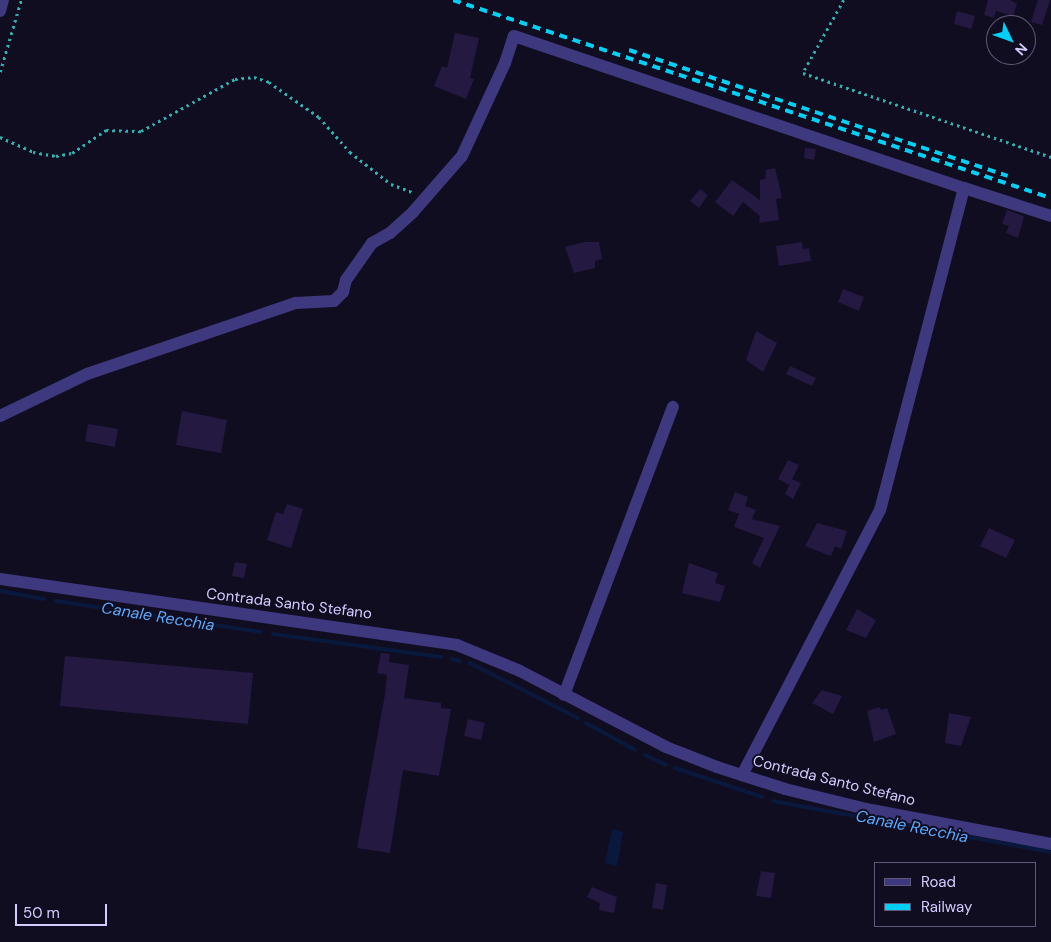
<!DOCTYPE html>
<html>
<head>
<meta charset="utf-8">
<style>
	body { margin:0 }
	#map { position:relative; width:1051px; height:942px; overflow:hidden; background:#110d20; font-family:"DM Sans",sans-serif }
	div>[style] { position:absolute }
	.water>* { inset:0; background:#09193d }
	.stream>* { height:4px; margin:-2px; padding:0 2px; transform-origin:2px; border-radius:2px; background:#09193d }
	.building>* { inset:0; background:#231941 }
	.path>* { height:2.5px; margin-top:-1.25px; transform-origin:0; background:repeating-linear-gradient(90deg,#2eb1b0 0 2.5px,transparent 0 6.5px) }
	.minor>* { height:12px; margin:-6px; padding:0 6px; transform-origin:6px; border-radius:6px; background:#3e387f }
	.rail>* { height:4px; margin-top:-2px; transform-origin:0; background:repeating-linear-gradient(90deg,#01d0f6 0 8px,transparent 0 14px) }
	span { translate:-50% -50%; white-space:nowrap; text-align:center; line-height:1.15; -webkit-text-stroke:4px #110d20; paint-order:stroke }
	.street-label { font-size:15px; color:#d4ccff }
	.water-label { font-size:16px; color:#5aaafe; font-style:italic }
	.legend { position:absolute; left:874px; top:862px; width:162px; height:65px; box-sizing:border-box; background:#110d20; border:1px solid #5f5979; margin:0; padding:6px 9px; list-style:none; font-size:15px; color:#d4ccff }
	.legend li { display:flex; align-items:center; gap:10px; height:25px }
	.legend b { width:25px; border:1px solid #5f5979 }
	.north { position:absolute; left:986px; top:15px; width:50px; height:50px; box-sizing:border-box; background:#110d20; border:1px solid #5f5979; border-radius:50%; rotate:132deg; font-size:14px; font-weight:700; line-height:20px; text-align:center; color:#d4ccff }
	.north::after { content:''; display:block; margin:auto; width:18px; height:22px; background:#01d0f6; clip-path:polygon(50% 0,100% 100%,50% 72%,0 100%) }
	.scale { position:absolute; left:15px; top:904px; width:92px; height:22px; box-sizing:border-box; border:2px solid #d4ccff; border-top:0; padding-left:6px; font-size:15px; line-height:18px; white-space:nowrap; color:#d4ccff; -webkit-text-stroke:4px #110d20; paint-order:stroke }
</style>
</head>
<body>
<div id="map">
	<div class="water">
		<i style="clip-path:polygon(612px 829px,623px 832px,617px 866px,605px 863px)"></i>
	</div>
	<div class="stream">
		<i style="left:0;top:591px;width:44px;rotate:10.5deg"></i>
		<i style="left:56px;top:601px;width:207px;rotate:8.6deg"></i>
		<i style="left:273px;top:634px;width:170px;rotate:7.8deg"></i>
		<i style="left:452px;top:659px;width:8px;rotate:14deg"></i>
		<i style="left:470px;top:663px;width:121px;rotate:27deg"></i>
		<i style="left:586px;top:723px;width:56px;rotate:28.9deg"></i>
		<i style="left:645px;top:755px;width:23px;rotate:25deg"></i>
		<i style="left:675px;top:768px;width:92px;rotate:18.4deg"></i>
		<i style="left:773px;top:801px;width:283px;rotate:10.4deg"></i>
	</div>
	<div class="building">
		<i style="clip-path:polygon(988px 0,1010px 0,1017px 4px,1013px 16px,996px 11px,994px 18px,984px 15px)"></i>
		<i style="clip-path:polygon(1038px 0,1050px 0,1042px 25px,1031px 22px)"></i>
		<i style="clip-path:polygon(957px 11px,975px 16px,971px 29px,954px 24px)"></i>
		<i style="clip-path:polygon(455px 33px,479px 38px,470px 78px,474px 79px,466px 99px,434px 86px,442px 66px,447px 68px)"></i>
		<i style="clip-path:polygon(805px 148px,816px 149px,814px 160px,804px 158px)"></i>
		<i style="clip-path:polygon(775px 168px,782px 198px,776px 199px,779px 220px,759px 223px,760px 216px,743px 202px,733px 216px,715px 202px,732px 180px,760px 200px,760px 180px,765px 179px,766px 170px)"></i>
		<i style="clip-path:polygon(700px 189px,708px 195px,699px 208px,690px 201px)"></i>
		<i style="clip-path:polygon(1007px 210px,1024px 216px,1018px 238px,1006px 233px,1009px 226px,1002px 224px)"></i>
		<i style="clip-path:polygon(585px 242px,599px 242px,602px 259px,595px 261px,595px 268px,574px 273px,565px 247px)"></i>
		<i style="clip-path:polygon(802px 242px,803px 249px,809px 248px,811px 261px,779px 266px,776px 246px)"></i>
		<i style="clip-path:polygon(843px 289px,864px 297px,859px 311px,838px 302px)"></i>
		<i style="clip-path:polygon(756px 331px,777px 343px,763px 372px,746px 360px)"></i>
		<i style="clip-path:polygon(790px 366px,816px 378px,812px 386px,786px 374px)"></i>
		<i style="clip-path:polygon(182px 411px,227px 420px,221px 453px,176px 445px)"></i>
		<i style="clip-path:polygon(88px 424px,118px 429px,115px 447px,85px 441px)"></i>
		<i style="clip-path:polygon(788px 460px,799px 465px,789px 485px,778px 479px)"></i>
		<i style="clip-path:polygon(792px 479px,801px 483px,793px 499px,785px 494px)"></i>
		<i style="clip-path:polygon(735px 492px,748px 497px,745px 506px,756px 510px,752px 519px,780px 526px,760px 568px,752px 563px,764px 538px,734px 527px,739px 514px,728px 510px)"></i>
		<i style="clip-path:polygon(287px 504px,303px 509px,291px 548px,267px 540px,276px 512px,283px 514px)"></i>
		<i style="clip-path:polygon(817px 523px,847px 531px,841px 549px,835px 546px,831px 556px,805px 546px)"></i>
		<i style="clip-path:polygon(989px 528px,1015px 540px,1006px 558px,980px 546px)"></i>
		<i style="clip-path:polygon(235px 562px,247px 564px,244px 578px,232px 576px)"></i>
		<i style="clip-path:polygon(689px 563px,718px 573px,715px 583px,725px 586px,720px 602px,682px 593px)"></i>
		<i style="clip-path:polygon(857px 609px,876px 620px,866px 638px,846px 630px)"></i>
		<i style="clip-path:polygon(381px 653px,390px 654px,389px 662px,409px 665px,404px 698px,441px 703px,441px 708px,451px 709px,439px 776px,403px 770px,390px 853px,357px 848px,385px 694px,387px 675px,377px 673px)"></i>
		<i style="clip-path:polygon(65px 656px,253px 673px,248px 724px,60px 706px)"></i>
		<i style="clip-path:polygon(822px 690px,842px 696px,833px 714px,812px 703px)"></i>
		<i style="clip-path:polygon(880px 707px,881px 710px,887px 708px,896px 734px,874px 742px,867px 711px)"></i>
		<i style="clip-path:polygon(949px 713px,971px 717px,961px 746px,945px 743px)"></i>
		<i style="clip-path:polygon(468px 719px,485px 723px,481px 740px,464px 736px)"></i>
		<i style="clip-path:polygon(761px 871px,775px 873px,771px 898px,756px 896px)"></i>
		<i style="clip-path:polygon(656px 883px,667px 885px,663px 910px,652px 908px)"></i>
		<i style="clip-path:polygon(592px 887px,617px 897px,614px 913px,599px 910px,600px 903px,587px 897px)"></i>
	</div>
	<div class="path">
		<i style="left:844px;top:0;width:84px;rotate:119.3deg"></i>
		<i style="left:803px;top:73px;width:262px;rotate:18.7deg"></i>
		<i style="left:0;top:72px;width:75px;rotate:-73.7deg"></i>
		<i style="left:0;top:137px;width:36px;rotate:24deg"></i>
		<i style="left:33px;top:152px;width:23px;rotate:10deg"></i>
		<i style="left:56px;top:156px;width:16px;rotate:-11deg"></i>
		<i style="left:72px;top:153px;width:41px;rotate:-34.1deg"></i>
		<i style="left:106px;top:130px;width:35px;rotate:2deg"></i>
		<i style="left:141px;top:131px;width:107px;rotate:-29deg"></i>
		<i style="left:235px;top:79px;width:19px;rotate:-6deg"></i>
		<i style="left:254px;top:77px;width:16px;rotate:18deg"></i>
		<i style="left:269px;top:82px;width:61px;rotate:35deg"></i>
		<i style="left:319px;top:117px;width:47px;rotate:48.5deg"></i>
		<i style="left:350px;top:152px;width:52px;rotate:38deg"></i>
		<i style="left:391px;top:184px;width:25px;rotate:21deg"></i>
	</div>
	<div class="minor">
		<i style="left:0;top:11px;width:11px;rotate:-75deg"></i>
		<i style="left:964px;top:188px;width:91px;rotate:17.8deg"></i>
		<i style="left:0;top:416px;width:97px;rotate:-25.8deg"></i>
		<i style="left:87px;top:374px;width:221px;rotate:-18.8deg"></i>
		<i style="left:296px;top:303px;width:38px;rotate:-3deg"></i>
		<i style="left:334px;top:301px;width:13px;rotate:-45deg"></i>
		<i style="left:343px;top:292px;width:12px;rotate:-76deg"></i>
		<i style="left:346px;top:280px;width:45px;rotate:-54.9deg"></i>
		<i style="left:372px;top:243px;width:21px;rotate:-29deg"></i>
		<i style="left:390px;top:233px;width:31px;rotate:-42deg"></i>
		<i style="left:413px;top:212px;width:74px;rotate:-48.8deg"></i>
		<i style="left:462px;top:156px;width:102px;rotate:-65.2deg"></i>
		<i style="left:505px;top:63px;width:28px;rotate:-72deg"></i>
		<i style="left:514px;top:36px;width:475px;rotate:18.7deg"></i>
		<i style="left:964px;top:188px;width:333px;rotate:104.6deg"></i>
		<i style="left:880px;top:510px;width:299px;rotate:117.5deg"></i>
		<i style="left:0;top:579px;width:462px;rotate:8.2deg"></i>
		<i style="left:457px;top:645px;width:68px;rotate:22.4deg"></i>
		<i style="left:520px;top:671px;width:165px;rotate:27.5deg"></i>
		<i style="left:666px;top:747px;width:55px;rotate:21.4deg"></i>
		<i style="left:717px;top:767px;width:71px;rotate:17.9deg"></i>
		<i style="left:785px;top:789px;width:83px;rotate:13.9deg"></i>
		<i style="left:866px;top:809px;width:188px;rotate:10.7deg"></i>
		<i style="left:564px;top:695px;width:308px;rotate:-69.3deg"></i>
	</div>
	<div class="rail">
		<i style="left:453px;top:0;width:630px;rotate:18.32deg"></i>
		<i style="left:629px;top:50px;width:399px;rotate:18.4deg"></i>
	</div>
	<div class="street-label">
		<span style="left:289px;top:604px;rotate:7deg">Contrada Santo Stefano</span>
		<span style="left:834px;top:781px;rotate:14deg">Contrada Santo Stefano</span>
	</div>
	<div class="water-label">
		<span style="left:158px;top:617px;rotate:9deg">Canale Recchia</span>
		<span style="left:912px;top:827px;rotate:11deg">Canale Recchia</span>
	</div>
	<ul class="legend">
	<li><b style="height:6px;background:#3e387f"></b>Road</li>
	<li><b style="height:6px;background:#01d0f6"></b>Railway</li>
	</ul>
	<div class="north">N</div>
	<div class="scale">50 m</div>
</div>
</body>
</html>
